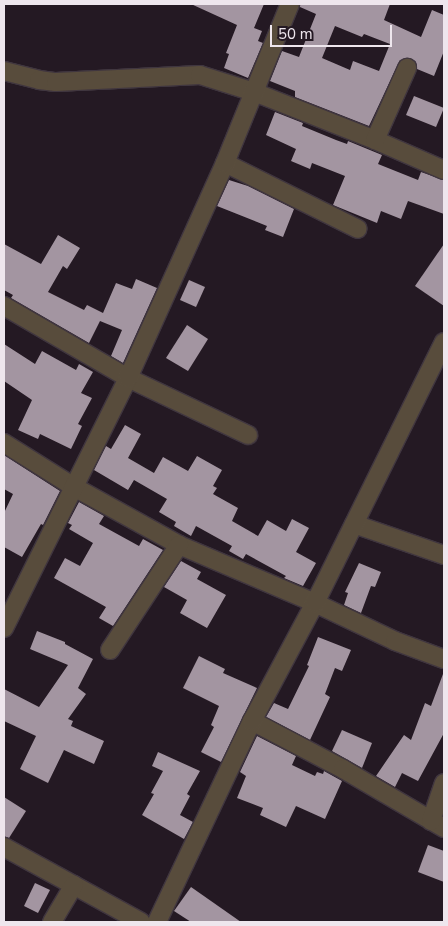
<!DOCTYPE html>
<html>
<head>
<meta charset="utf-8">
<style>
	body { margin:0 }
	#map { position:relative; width:448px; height:926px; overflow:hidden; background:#241923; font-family:"Nunito Sans",sans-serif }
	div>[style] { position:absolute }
	.building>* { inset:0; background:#a395a1 }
	.roads { filter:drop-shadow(1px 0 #40363f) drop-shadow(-1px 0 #40363f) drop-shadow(0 1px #40363f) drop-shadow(0 -1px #40363f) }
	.minor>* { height:18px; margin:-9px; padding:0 9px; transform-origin:9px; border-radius:9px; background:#584c3c }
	span { translate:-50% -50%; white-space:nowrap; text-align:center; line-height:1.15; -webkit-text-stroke:5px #241923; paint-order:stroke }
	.frame { position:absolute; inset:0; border:5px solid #eee6ed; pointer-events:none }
	.scale { position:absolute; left:270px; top:25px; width:122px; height:22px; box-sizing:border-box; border:2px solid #eee6ed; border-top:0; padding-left:6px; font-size:15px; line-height:18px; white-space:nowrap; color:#eee6ed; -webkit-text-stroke:4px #241923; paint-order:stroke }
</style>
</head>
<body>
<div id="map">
	<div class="building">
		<i style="clip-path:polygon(191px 4px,264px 4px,254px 28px,262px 31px,258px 41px,263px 43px,248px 78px,224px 68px,229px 54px,226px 53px,237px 25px)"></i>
		<i style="clip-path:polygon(evenodd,300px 4px,390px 4px,384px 20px,421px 37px,432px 10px,444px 15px,444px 51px,434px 76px,417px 69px,416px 62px,412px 59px,400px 60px,369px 126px,295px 97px,295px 91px,270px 81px,282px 51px,299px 57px,316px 14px,300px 7px,300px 4px,335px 26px,362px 37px,364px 34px,390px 44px,379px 71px,353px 61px,350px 70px,322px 58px,335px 26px)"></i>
		<i style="clip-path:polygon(414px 96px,444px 108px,436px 127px,406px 115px)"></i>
		<i style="clip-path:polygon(275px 112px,303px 123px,302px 126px,336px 140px,347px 144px,348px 141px,382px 155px,378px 164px,418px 180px,421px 172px,444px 180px,444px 214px,408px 201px,401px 219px,381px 211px,377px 223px,333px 205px,345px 176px,312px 163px,310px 169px,291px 161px,296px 149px,266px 135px)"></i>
		<i style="clip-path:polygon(229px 180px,248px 186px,294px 209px,283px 237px,265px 230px,267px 226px,217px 206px)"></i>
		<i style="clip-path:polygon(58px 235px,80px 248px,67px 269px,63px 266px,48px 292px,84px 310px,87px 305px,103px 313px,116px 283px,132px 289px,136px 279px,157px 288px,123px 363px,111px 356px,122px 330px,100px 321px,101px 319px,89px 343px,11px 298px,13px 295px,4px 290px,4px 244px,41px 264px)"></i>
		<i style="clip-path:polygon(444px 244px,444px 306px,415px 286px)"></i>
		<i style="clip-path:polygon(189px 280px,205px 287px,196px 307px,180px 300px)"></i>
		<i style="clip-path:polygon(187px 325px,208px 339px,188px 371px,166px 358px)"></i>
		<i style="clip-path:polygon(4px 344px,35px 364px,42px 351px,76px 370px,79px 364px,93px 372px,81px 393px,92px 398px,78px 424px,82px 426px,71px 449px,40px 434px,38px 439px,18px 430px,32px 400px,4px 381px)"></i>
		<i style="clip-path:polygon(125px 425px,141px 434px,128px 458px,154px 473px,163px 457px,188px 471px,197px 456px,222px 470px,213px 486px,217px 488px,213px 494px,238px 508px,232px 521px,258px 536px,267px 520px,286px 531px,292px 519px,309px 528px,296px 552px,316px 563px,303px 586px,284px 578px,286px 576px,246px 554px,243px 559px,229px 551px,232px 546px,196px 526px,191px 536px,174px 526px,176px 522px,159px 512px,167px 499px,134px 480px,128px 490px,94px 470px,106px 446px,111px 449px)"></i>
		<i style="clip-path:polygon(4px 455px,60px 491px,43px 525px,41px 524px,22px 557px,4px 547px,4px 513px,13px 494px,4px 489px)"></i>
		<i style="clip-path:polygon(79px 502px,104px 516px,99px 524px,139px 546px,143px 539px,163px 550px,113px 626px,99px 618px,106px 607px,54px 578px,65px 558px,80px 566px,93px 543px,69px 529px,72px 525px,68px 523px)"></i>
		<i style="clip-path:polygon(181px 561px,201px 572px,197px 579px,226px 595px,207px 628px,180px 613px,187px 600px,164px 587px)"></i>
		<i style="clip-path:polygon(359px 563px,381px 572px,375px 587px,371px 586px,361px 613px,344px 605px,348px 593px,345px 592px)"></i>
		<i style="clip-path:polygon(37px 631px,65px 642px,65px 644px,93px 659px,78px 688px,86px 694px,68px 719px,73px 721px,71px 726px,104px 741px,94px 764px,64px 750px,48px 783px,20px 769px,36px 736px,4px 721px,4px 689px,39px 707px,68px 665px,30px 649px)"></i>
		<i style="clip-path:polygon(318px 637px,351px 650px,342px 671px,335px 668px,325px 694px,330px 697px,310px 740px,266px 717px,274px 703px,288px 709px,309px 666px,307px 665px)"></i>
		<i style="clip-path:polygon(199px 656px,225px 669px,223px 673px,257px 688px,221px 762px,201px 752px,214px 727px,211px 725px,219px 706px,183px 688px)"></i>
		<i style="clip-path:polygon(443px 674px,444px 733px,418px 781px,402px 773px,395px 787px,376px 776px,404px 735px,411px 740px,425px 703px,431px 706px)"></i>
		<i style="clip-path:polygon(342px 730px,372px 743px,362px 768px,332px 751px)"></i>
		<i style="clip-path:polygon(257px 736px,296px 756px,292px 765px,315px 776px,317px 772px,323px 774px,324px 771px,342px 781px,325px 819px,296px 806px,286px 827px,260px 815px,263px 808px,237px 798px,246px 776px,240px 772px)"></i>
		<i style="clip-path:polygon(158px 752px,200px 771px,187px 794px,190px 796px,180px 815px,193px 822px,184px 839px,142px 815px,154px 794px,151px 793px,163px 771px,152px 766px)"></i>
		<i style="clip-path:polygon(4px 797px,26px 811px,9px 838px,4px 836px)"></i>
		<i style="clip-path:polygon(428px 845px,444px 851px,444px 882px,418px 872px)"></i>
		<i style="clip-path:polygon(35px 883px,50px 890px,38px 913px,24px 906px)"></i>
		<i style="clip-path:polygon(191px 887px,241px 922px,191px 922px,174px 911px)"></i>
	</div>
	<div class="roads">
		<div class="minor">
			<i style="left:4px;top:71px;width:36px;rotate:14deg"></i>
			<i style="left:39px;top:80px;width:17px;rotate:7deg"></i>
			<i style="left:56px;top:82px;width:144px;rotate:-2.8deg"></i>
			<i style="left:200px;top:75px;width:57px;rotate:17.5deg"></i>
			<i style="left:254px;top:92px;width:130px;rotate:21.6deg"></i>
			<i style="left:375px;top:140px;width:75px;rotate:23.5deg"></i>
			<i style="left:375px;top:140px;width:79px;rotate:-66deg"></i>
			<i style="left:225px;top:163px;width:148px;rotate:26.4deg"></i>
			<i style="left:4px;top:306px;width:143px;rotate:30.1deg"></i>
			<i style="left:128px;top:378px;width:133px;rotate:25.4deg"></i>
			<i style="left:4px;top:443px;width:83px;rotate:32.2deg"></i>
			<i style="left:74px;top:487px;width:120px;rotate:28.9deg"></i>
			<i style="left:179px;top:545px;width:148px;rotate:23.1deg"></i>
			<i style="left:315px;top:603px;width:89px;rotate:25.4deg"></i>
			<i style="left:395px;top:641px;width:52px;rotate:20.2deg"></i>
			<i style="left:354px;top:524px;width:95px;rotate:19deg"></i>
			<i style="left:4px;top:628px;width:279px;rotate:-63.6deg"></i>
			<i style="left:128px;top:378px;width:236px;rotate:-65.7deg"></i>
			<i style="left:225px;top:163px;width:172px;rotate:-67.8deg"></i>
			<i style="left:110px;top:650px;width:126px;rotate:-56.7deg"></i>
			<i style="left:252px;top:721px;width:103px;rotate:27.8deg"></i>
			<i style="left:343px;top:769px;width:117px;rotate:30.3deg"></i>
			<i style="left:431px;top:821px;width:40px;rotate:-71.1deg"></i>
			<i style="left:4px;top:847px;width:156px;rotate:28.7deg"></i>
			<i style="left:52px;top:922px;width:43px;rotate:-59.3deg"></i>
			<i style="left:157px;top:922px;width:222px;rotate:-64.7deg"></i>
			<i style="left:252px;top:721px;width:134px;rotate:-61.9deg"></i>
			<i style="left:315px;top:603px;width:291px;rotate:-63.7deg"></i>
		</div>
	</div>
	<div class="frame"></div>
	<div class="scale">50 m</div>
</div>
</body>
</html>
